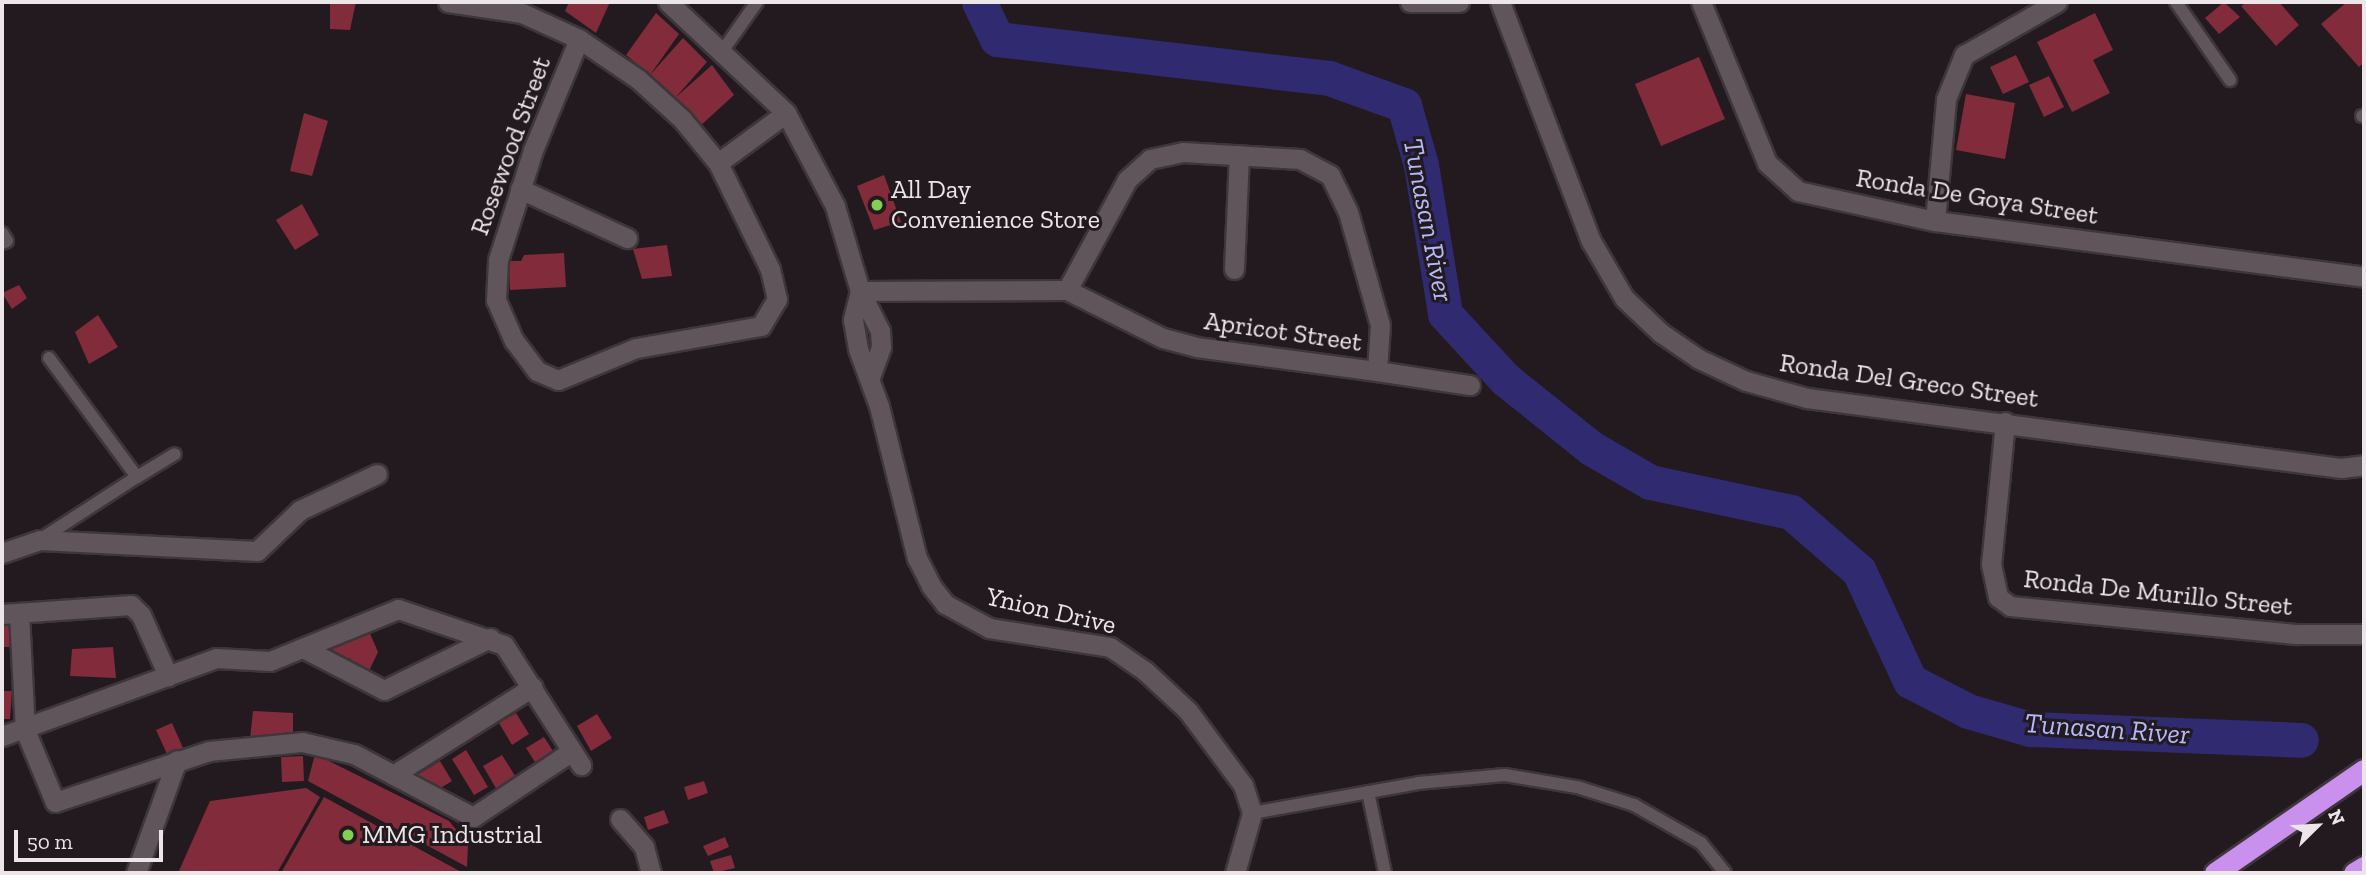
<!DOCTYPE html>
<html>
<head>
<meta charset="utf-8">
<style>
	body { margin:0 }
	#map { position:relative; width:2366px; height:875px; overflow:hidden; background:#221a1f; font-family:"Zilla Slab",serif }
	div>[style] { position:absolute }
	.river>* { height:35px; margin:-17.5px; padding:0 17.5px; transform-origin:17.5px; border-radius:17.5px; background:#302a71 }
	.building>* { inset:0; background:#822b3b }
	.roads { filter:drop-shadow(2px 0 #3d363a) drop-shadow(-2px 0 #3d363a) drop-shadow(0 2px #3d363a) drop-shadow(0 -2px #3d363a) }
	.service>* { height:12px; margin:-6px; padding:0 6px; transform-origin:6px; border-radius:6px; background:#5f555b }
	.minor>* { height:19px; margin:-9.5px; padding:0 9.5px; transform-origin:9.5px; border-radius:9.5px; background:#5f555b }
	.motorway>* { height:21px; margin:-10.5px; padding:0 10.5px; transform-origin:10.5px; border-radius:10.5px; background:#ca90ed }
	.dots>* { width:19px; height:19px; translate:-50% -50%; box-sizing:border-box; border:4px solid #221a1f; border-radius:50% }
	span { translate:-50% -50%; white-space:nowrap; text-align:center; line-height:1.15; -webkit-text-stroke:6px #221a1f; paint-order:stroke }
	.street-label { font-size:26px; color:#ece6e9 }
	.poi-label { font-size:26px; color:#ece6e9 }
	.left { translate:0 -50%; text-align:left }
	.water-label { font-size:28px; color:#b5b9f8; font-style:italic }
	.frame { position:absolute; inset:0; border:4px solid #ece6e9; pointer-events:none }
	.north { position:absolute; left:2282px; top:791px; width:70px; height:70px; -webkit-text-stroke:5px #221a1f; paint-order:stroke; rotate:66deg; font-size:19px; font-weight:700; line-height:28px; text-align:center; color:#ece6e9 }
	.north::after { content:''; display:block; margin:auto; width:24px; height:32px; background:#ece6e9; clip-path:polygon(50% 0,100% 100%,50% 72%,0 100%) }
	.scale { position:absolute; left:14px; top:830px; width:149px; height:32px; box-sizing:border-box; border:4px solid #ece6e9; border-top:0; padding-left:9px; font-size:21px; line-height:24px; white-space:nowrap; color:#ece6e9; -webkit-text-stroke:5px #221a1f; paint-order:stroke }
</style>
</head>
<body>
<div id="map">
	<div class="river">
		<i style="left:979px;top:2px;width:41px;rotate:64.1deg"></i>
		<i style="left:997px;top:39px;width:334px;rotate:6.7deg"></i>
		<i style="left:1329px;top:78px;width:80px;rotate:19.8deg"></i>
		<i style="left:1404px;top:105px;width:62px;rotate:74.2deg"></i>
		<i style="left:1421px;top:165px;width:151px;rotate:80.8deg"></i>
		<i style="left:1445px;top:314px;width:88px;rotate:47.3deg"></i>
		<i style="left:1505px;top:379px;width:110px;rotate:38.7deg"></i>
		<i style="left:1591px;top:448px;width:68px;rotate:30deg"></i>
		<i style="left:1650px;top:482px;width:144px;rotate:12deg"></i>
		<i style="left:1791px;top:512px;width:90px;rotate:40.9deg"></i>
		<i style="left:1859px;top:571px;width:121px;rotate:65.1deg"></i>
		<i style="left:1910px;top:681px;width:65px;rotate:27.3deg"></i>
		<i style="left:1968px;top:711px;width:65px;rotate:16.2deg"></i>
		<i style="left:2030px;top:729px;width:271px;rotate:2.3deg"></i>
	</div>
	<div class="building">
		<i style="clip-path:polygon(330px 2px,356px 2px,350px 30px,330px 29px)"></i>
		<i style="clip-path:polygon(569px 2px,610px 2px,596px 33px,565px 11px)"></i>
		<i style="clip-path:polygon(2224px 2px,2240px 17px,2219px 34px,2205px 18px)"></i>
		<i style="clip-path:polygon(2247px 2px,2279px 2px,2299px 25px,2276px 46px,2241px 6px)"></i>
		<i style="clip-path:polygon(2347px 2px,2364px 2px,2364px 63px,2359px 67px,2321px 24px)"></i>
		<i style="clip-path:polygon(656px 13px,679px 34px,650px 75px,626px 55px)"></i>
		<i style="clip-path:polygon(2095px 13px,2113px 50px,2093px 60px,2110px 93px,2072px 112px,2037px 42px)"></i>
		<i style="clip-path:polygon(683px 38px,707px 62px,675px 98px,712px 65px,734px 95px,699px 127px,650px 75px)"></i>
		<i style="clip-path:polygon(2016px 55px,2029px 82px,2003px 94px,1990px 67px)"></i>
		<i style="clip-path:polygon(1699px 57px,1725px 119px,1661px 146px,1635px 84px)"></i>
		<i style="clip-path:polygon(2049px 76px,2064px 107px,2044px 117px,2029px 85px)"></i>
		<i style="clip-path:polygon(1966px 94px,2015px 103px,2005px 159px,1956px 150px)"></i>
		<i style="clip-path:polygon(304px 113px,328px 121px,312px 176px,290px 171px)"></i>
		<i style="clip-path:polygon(884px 175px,901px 222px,874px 230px,857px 186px)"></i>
		<i style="clip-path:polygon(302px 204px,319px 235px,295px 250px,276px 220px)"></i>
		<i style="clip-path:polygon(667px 245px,672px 276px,642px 279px,633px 249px)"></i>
		<i style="clip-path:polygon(564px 253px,566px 287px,510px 290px,508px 261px,521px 261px,524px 255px)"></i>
		<i style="clip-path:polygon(19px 285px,27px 298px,12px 309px,2px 293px)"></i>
		<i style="clip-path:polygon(98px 315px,118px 347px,89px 364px,75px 332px)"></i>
		<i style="clip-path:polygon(365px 622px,378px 652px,367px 675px,352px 671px,350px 658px,343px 661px,326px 642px)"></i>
		<i style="clip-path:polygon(2px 624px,14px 624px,11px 647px,2px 647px)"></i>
		<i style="clip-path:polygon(113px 647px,116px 678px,70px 676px,72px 649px)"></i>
		<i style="clip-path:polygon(2px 691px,12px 691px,10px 719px,2px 719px)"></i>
		<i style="clip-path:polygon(253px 711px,293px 713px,293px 738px,250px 739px)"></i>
		<i style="clip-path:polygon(516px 713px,529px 734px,512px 745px,499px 723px)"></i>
		<i style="clip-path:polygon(597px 714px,612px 738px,591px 751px,577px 726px)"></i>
		<i style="clip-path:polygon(172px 723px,183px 748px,167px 754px,156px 730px)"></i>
		<i style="clip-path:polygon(544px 737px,553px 751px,535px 762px,526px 748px)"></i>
		<i style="clip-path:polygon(466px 750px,488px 787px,474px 795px,452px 759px)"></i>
		<i style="clip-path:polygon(315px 754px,449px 821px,468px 844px,467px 867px,308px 781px)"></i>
		<i style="clip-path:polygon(502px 755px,517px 779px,497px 790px,483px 766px)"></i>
		<i style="clip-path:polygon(303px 756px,304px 781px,282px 782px,281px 757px)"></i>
		<i style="clip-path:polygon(440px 761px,452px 781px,429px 795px,417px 775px)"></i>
		<i style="clip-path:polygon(704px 781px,708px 793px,688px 800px,684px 787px)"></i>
		<i style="clip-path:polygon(306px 788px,320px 797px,277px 873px,178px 873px,210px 801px)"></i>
		<i style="clip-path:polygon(324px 797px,463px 873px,281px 873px)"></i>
		<i style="clip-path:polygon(664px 810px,669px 823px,648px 830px,644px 817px)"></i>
		<i style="clip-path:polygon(725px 837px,729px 847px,708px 856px,703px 846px)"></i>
		<i style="clip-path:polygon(731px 855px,735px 868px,714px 873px,710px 861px)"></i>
	</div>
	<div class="roads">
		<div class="service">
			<i style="left:2176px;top:2px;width:95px;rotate:55.3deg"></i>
			<i style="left:721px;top:53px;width:62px;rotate:-54.8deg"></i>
			<i style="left:2362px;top:116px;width:2px"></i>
			<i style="left:2px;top:233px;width:9px;rotate:58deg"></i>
			<i style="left:7px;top:241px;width:5px;rotate:158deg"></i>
			<i style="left:137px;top:477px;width:44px;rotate:-31.2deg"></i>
			<i style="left:41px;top:539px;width:114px;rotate:-32.9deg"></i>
			<i style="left:137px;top:477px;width:148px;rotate:-126.5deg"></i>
			<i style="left:1368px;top:792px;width:83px;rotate:78.1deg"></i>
			<i style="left:1252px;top:813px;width:169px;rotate:-10.2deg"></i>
			<i style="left:1418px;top:783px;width:87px;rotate:-5.3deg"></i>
			<i style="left:1505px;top:775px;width:73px;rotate:9.5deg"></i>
			<i style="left:1577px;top:787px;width:60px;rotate:17.5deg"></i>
			<i style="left:1634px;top:805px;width:77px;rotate:29.6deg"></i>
			<i style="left:1701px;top:843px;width:38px;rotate:51deg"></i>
		</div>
		<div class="minor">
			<i style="left:448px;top:2px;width:75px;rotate:8.5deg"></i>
			<i style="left:522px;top:13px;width:63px;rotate:24.5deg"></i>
			<i style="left:579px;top:39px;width:71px;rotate:34.1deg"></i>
			<i style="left:638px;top:79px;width:59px;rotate:42.3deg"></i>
			<i style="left:682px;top:119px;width:57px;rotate:50.7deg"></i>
			<i style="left:718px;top:163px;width:118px;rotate:63.9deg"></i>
			<i style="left:770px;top:269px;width:31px;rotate:77deg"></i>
			<i style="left:777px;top:299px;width:31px;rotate:121deg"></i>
			<i style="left:761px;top:326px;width:127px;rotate:170deg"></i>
			<i style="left:636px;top:348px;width:84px;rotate:157.7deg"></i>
			<i style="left:558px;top:380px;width:23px;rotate:-157deg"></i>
			<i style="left:537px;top:371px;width:38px;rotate:-127deg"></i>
			<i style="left:514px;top:341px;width:45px;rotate:-113.7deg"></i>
			<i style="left:496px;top:300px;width:40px;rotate:-87.1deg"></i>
			<i style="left:498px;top:260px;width:115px;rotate:-72.3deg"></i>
			<i style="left:533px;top:150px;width:120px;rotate:-67.5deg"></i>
			<i style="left:668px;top:2px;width:162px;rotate:43.2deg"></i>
			<i style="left:786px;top:113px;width:105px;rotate:62.2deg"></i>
			<i style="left:835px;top:206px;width:89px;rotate:73.6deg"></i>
			<i style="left:860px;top:291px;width:30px;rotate:104deg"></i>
			<i style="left:853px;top:320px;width:29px;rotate:80deg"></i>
			<i style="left:858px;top:349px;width:61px;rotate:69.8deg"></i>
			<i style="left:879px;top:406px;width:157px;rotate:76deg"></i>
			<i style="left:917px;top:558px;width:31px;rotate:63deg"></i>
			<i style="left:931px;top:586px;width:23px;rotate:52deg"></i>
			<i style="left:945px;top:604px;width:50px;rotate:28.6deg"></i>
			<i style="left:989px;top:628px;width:122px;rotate:8.9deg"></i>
			<i style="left:1110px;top:647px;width:42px;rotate:34.4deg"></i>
			<i style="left:1145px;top:671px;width:59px;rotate:42.9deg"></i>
			<i style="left:1188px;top:711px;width:92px;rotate:53.4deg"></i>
			<i style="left:1243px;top:785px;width:29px;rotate:72deg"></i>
			<i style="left:1252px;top:813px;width:62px;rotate:105.8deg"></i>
			<i style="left:1410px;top:2px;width:49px"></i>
			<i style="left:1500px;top:2px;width:256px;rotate:69.2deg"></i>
			<i style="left:1591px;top:241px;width:66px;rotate:59.9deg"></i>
			<i style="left:1624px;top:298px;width:51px;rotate:43.4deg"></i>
			<i style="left:1661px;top:333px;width:46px;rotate:34.4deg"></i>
			<i style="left:1699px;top:359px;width:52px;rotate:25.1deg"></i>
			<i style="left:1746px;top:381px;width:63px;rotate:15.6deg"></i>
			<i style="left:1807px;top:398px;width:539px;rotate:7.47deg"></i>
			<i style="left:2341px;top:468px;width:23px;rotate:-7deg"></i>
			<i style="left:1701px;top:2px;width:174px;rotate:67.7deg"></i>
			<i style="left:1767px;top:163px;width:42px;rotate:42.1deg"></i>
			<i style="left:1798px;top:191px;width:140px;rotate:12.4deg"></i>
			<i style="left:1935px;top:221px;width:433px;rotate:7.4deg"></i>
			<i style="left:718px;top:163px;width:84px;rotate:-36.3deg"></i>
			<i style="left:520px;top:189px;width:118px;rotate:24.6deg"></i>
			<i style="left:1935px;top:221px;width:122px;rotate:-84.8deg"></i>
			<i style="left:1946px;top:99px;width:48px;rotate:-67.8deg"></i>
			<i style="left:1964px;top:55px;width:107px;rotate:-29.7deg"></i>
			<i style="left:1234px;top:269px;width:114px;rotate:-87.5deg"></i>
			<i style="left:860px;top:291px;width:207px;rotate:-0.3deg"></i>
			<i style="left:1067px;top:290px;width:107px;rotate:26.6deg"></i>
			<i style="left:1163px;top:338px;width:34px;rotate:15deg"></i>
			<i style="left:1196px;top:347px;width:183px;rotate:7.6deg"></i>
			<i style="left:1377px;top:371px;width:46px;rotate:-86.3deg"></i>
			<i style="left:1380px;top:325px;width:117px;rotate:-105.8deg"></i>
			<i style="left:1348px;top:212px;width:41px;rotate:-115.9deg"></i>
			<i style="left:1330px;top:175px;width:34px;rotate:-152deg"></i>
			<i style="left:1300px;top:159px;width:117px;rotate:-176.6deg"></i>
			<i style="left:1183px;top:152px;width:34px;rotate:168deg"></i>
			<i style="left:1150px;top:159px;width:31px;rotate:138deg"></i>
			<i style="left:1127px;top:180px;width:125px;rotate:118.6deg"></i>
			<i style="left:860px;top:291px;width:45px;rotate:63.4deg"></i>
			<i style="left:880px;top:331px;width:16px;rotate:86deg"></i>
			<i style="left:881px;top:347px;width:33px;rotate:110deg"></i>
			<i style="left:1377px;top:371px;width:94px;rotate:8.6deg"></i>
			<i style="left:2005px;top:422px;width:143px;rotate:95.6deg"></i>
			<i style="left:1991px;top:564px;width:34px;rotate:78deg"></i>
			<i style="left:1998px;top:597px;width:15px;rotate:37deg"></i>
			<i style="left:2010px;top:606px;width:289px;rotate:5.6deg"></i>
			<i style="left:2298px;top:634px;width:66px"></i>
			<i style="left:2px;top:553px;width:40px;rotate:-18.9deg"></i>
			<i style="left:40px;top:540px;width:217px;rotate:2.9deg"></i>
			<i style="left:257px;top:551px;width:59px;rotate:-43.6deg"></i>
			<i style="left:300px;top:510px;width:85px;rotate:-25.1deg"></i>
			<i style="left:19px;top:613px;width:117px;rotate:87.1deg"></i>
			<i style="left:25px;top:730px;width:78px;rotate:67.4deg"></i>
			<i style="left:55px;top:802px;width:162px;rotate:-18.3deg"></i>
			<i style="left:209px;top:751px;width:93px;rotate:-5.5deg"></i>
			<i style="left:302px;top:742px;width:53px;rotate:13deg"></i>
			<i style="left:354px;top:754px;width:135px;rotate:27.9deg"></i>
			<i style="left:473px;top:817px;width:119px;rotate:-33.7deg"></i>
			<i style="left:2px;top:614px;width:129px;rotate:-4deg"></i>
			<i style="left:131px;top:605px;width:14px;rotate:45deg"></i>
			<i style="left:141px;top:615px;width:67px;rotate:66.1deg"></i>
			<i style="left:303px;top:648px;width:91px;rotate:27.4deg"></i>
			<i style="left:384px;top:690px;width:118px;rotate:-26.1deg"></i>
			<i style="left:2px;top:736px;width:228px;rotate:-20deg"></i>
			<i style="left:216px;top:658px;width:54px;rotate:3.2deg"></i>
			<i style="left:270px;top:661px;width:138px;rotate:-22.1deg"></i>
			<i style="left:398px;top:609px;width:112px;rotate:18.8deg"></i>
			<i style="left:504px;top:645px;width:143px;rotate:57.3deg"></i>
			<i style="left:393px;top:775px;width:165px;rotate:-32.2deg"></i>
			<i style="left:620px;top:819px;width:37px;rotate:49deg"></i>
			<i style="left:644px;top:847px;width:27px;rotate:75deg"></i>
			<i style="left:136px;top:873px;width:120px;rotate:-70.1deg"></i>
		</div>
		<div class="motorway">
			<i style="left:2215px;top:873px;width:181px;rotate:-34.7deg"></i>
			<i style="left:2354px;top:873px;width:12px;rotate:-31deg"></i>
		</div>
	</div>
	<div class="dots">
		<i style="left:877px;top:205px;background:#81d051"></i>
		<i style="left:348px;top:835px;background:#81d051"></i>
	</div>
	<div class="street-label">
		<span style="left:511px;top:146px;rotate:-70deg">Rosewood Street</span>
		<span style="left:1977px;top:197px;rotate:9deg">Ronda De Goya Street</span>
		<span style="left:1283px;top:332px;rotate:8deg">Apricot Street</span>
		<span style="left:1909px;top:381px;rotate:8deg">Ronda Del Greco Street</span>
		<span style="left:2158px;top:593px;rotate:6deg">Ronda De Murillo Street</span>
		<span style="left:1051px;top:611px;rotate:13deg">Ynion Drive</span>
	</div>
	<div class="poi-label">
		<span class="left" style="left:891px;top:205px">All Day<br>Convenience Store</span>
		<span class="left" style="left:362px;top:835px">MMG Industrial</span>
	</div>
	<div class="water-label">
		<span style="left:1428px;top:220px;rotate:79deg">Tunasan River</span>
		<span style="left:2107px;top:729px;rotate:4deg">Tunasan River</span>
	</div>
	<div class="frame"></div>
	<div class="north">N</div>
	<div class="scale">50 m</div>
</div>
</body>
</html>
